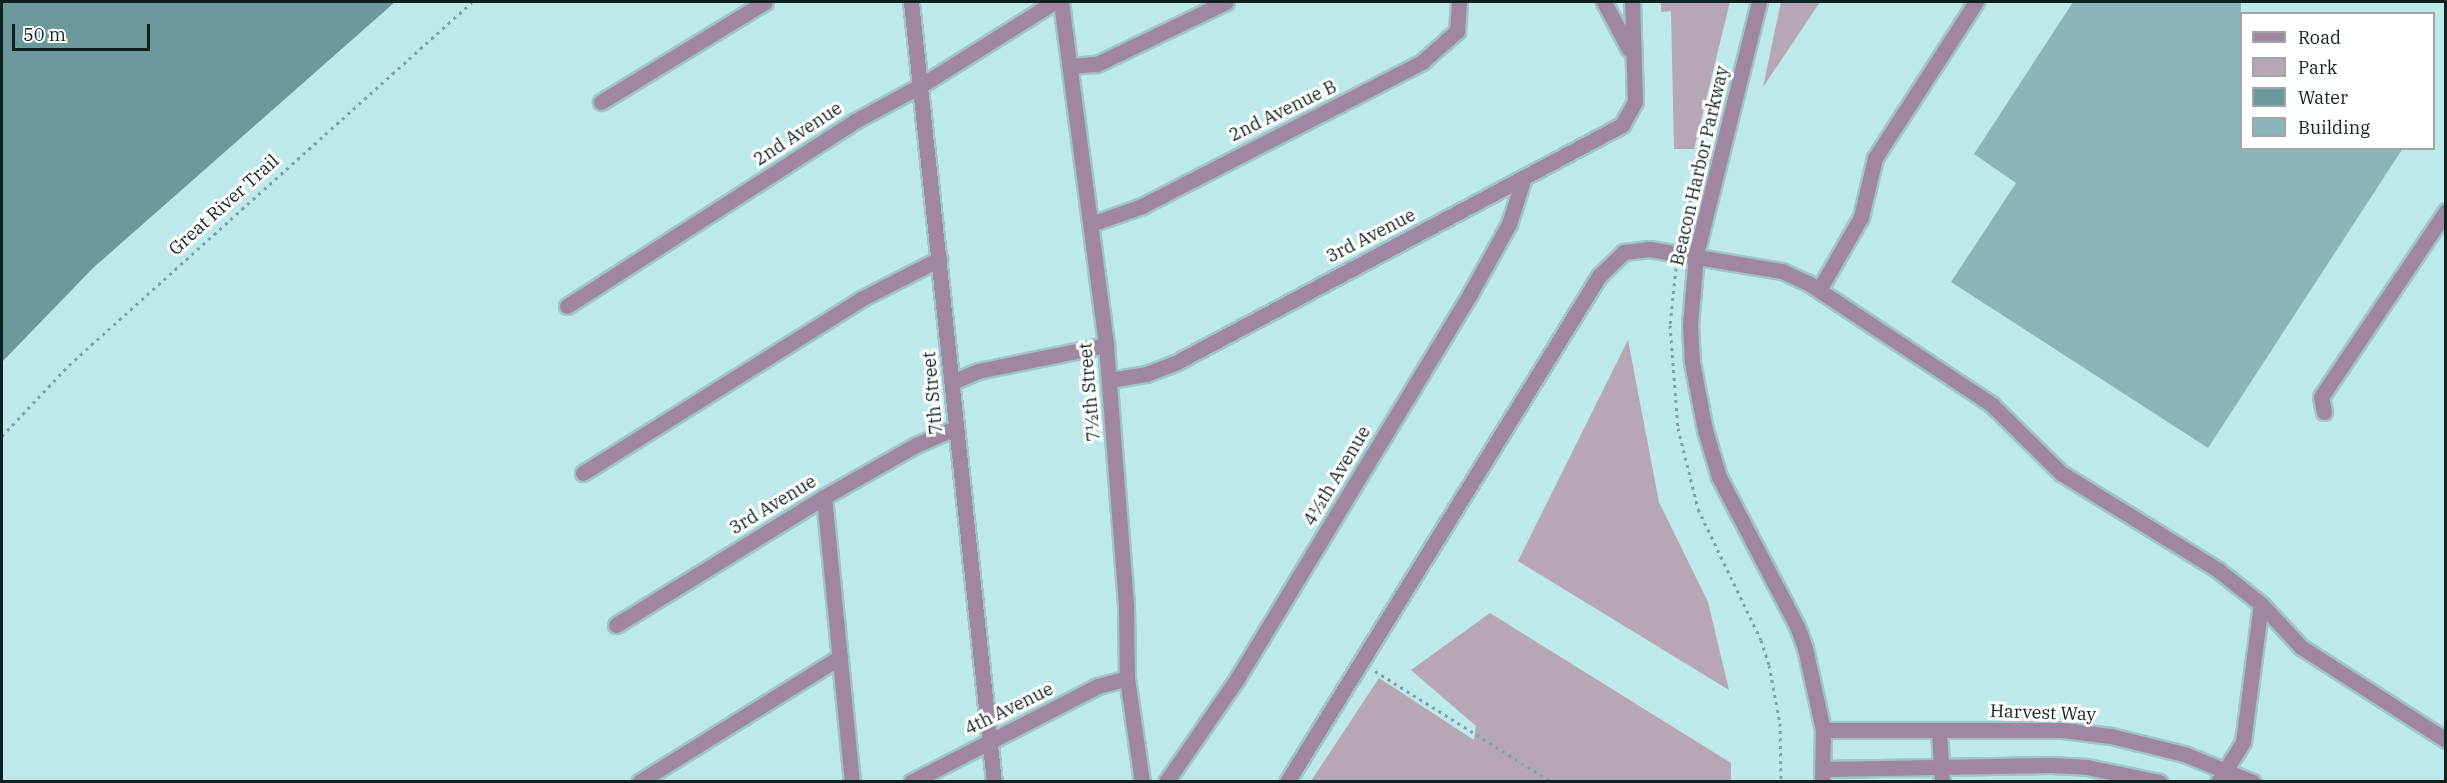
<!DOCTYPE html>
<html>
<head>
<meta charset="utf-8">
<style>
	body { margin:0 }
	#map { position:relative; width:2447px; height:783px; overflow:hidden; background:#bde9eb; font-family:"IBM Plex Serif",serif }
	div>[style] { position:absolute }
	.green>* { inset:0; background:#b6a6b6 }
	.water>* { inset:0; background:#6b999c }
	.building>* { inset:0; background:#8bb5b8 }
	.path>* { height:3px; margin-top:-1.5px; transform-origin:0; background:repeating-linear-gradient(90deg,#80a2a4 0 3px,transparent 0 7.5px) }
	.roads { filter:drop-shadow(2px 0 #9ec5c7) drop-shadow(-2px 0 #9ec5c7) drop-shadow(0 2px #9ec5c7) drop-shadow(0 -2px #9ec5c7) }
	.minor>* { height:15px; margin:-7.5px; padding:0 7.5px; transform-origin:7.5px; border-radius:7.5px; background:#a086a1 }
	span { translate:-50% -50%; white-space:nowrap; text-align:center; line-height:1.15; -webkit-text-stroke:6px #fff; paint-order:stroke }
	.street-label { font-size:18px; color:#102122 }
	.frame { position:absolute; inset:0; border:3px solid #102122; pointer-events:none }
	.legend { position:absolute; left:2240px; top:12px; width:195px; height:138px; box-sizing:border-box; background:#fff; border:2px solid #9fa6a7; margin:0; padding:8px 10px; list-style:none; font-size:18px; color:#102122 }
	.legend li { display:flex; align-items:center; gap:12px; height:30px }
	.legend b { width:30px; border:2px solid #9fa6a7 }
	.scale { position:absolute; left:12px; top:24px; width:138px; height:27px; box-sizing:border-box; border:3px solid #102122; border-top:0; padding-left:8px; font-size:18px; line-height:21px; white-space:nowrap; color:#102122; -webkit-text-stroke:4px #fff; paint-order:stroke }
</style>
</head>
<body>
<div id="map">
	<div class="green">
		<i style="clip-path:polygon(1661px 2px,1730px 2px,1694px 149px,1674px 149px,1671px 11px,1661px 12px)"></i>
		<i style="clip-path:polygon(1781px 2px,1820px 2px,1763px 87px)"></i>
		<i style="clip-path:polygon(1628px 340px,1659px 502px,1708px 602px,1729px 690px,1518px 561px)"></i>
		<i style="clip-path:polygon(1490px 613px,1731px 763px,1731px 781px,1311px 781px,1379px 678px,1474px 740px,1476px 726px,1411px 670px)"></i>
	</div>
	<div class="water">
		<i style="clip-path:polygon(2px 2px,395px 2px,93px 268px,2px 362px)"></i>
	</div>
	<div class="building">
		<i style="clip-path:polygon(2073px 2px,2241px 2px,2241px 148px,2403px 148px,2208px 448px,1951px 282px,2016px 183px,1974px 154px)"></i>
	</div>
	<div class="path">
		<i style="left:1681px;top:238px;width:107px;rotate:-76deg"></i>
		<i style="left:1676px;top:268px;width:57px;rotate:96deg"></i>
		<i style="left:1670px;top:325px;width:103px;rotate:85.6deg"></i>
		<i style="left:1678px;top:428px;width:83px;rotate:76.1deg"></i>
		<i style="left:1698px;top:509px;width:145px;rotate:64.3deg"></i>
		<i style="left:1761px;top:640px;width:26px;rotate:72deg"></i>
		<i style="left:1769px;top:665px;width:59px;rotate:79.3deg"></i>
		<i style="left:1780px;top:723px;width:59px;rotate:89deg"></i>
		<i style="left:2px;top:436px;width:98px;rotate:-46.7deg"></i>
		<i style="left:69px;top:365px;width:542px;rotate:-42.01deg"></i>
		<i style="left:1375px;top:671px;width:209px;rotate:32.1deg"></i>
	</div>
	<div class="roads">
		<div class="minor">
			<i style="left:911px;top:2px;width:784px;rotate:83.93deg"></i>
			<i style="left:1061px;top:2px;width:346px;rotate:82.5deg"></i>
			<i style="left:1106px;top:345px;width:261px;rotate:85.6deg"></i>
			<i style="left:1126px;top:605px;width:73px;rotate:89.2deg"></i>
			<i style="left:1127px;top:678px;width:105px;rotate:81.8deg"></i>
			<i style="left:1604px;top:2px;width:53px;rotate:62deg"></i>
			<i style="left:1759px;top:2px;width:261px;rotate:104deg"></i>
			<i style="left:1696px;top:255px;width:70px;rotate:94.9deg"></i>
			<i style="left:1690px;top:325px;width:37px;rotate:87deg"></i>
			<i style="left:1692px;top:362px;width:69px;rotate:79.2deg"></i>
			<i style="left:1705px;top:430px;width:49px;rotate:73.4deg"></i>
			<i style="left:1719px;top:477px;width:168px;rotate:62.4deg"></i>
			<i style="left:1797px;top:626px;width:23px;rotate:70deg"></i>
			<i style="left:1805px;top:648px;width:84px;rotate:77.6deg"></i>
			<i style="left:1823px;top:730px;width:52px;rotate:91.1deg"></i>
			<i style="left:1072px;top:66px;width:25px;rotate:-5deg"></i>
			<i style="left:1097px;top:64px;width:143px;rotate:-25.7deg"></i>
			<i style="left:601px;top:102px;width:192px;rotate:-31.4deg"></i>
			<i style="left:1091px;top:224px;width:54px;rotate:-19.4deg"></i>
			<i style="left:1142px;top:206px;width:315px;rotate:-27.2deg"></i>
			<i style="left:1422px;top:62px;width:47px;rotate:-41.5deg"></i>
			<i style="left:1457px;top:31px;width:29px;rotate:-86deg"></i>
			<i style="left:1819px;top:290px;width:84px;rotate:-60.1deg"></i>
			<i style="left:1861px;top:217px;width:61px;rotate:-76.7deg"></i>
			<i style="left:1875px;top:158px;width:186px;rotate:-57.1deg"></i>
			<i style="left:567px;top:306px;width:342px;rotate:-32.7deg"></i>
			<i style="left:855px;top:121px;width:74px;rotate:-28.3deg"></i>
			<i style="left:920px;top:86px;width:158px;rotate:-32.1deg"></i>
			<i style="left:1109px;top:380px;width:37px;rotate:-9deg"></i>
			<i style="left:1146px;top:374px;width:33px;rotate:-21deg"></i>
			<i style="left:1177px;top:362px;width:504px;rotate:-28.04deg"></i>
			<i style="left:1622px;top:125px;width:26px;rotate:-61deg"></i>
			<i style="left:1635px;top:102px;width:100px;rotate:-91.7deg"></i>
			<i style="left:952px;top:382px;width:28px;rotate:-23deg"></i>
			<i style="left:978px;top:371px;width:131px;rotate:-11.5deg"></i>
			<i style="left:2324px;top:412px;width:15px;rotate:-101deg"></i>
			<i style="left:2321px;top:397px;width:224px;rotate:-56.1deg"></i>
			<i style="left:583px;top:473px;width:328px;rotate:-32deg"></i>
			<i style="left:861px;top:299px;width:88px;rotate:-27.1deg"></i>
			<i style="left:824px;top:497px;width:286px;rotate:84.4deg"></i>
			<i style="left:616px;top:625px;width:244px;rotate:-31.6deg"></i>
			<i style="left:824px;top:497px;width:106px;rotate:-29.5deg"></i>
			<i style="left:916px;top:445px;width:43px;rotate:-23.6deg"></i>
			<i style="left:1823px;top:730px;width:240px"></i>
			<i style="left:2063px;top:730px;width:48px;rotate:7.1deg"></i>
			<i style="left:2111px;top:736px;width:75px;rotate:13.9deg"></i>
			<i style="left:2184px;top:754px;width:74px;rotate:22.1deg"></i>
			<i style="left:1939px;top:730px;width:52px;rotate:86.7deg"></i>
			<i style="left:1824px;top:769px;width:227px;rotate:-1deg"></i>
			<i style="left:2051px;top:765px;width:36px;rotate:3deg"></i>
			<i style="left:2087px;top:767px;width:74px;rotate:11.8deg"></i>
			<i style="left:639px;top:782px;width:237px;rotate:-31.9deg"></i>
			<i style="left:911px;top:782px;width:210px;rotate:-27.2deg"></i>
			<i style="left:1098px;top:686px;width:30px;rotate:-15deg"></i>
			<i style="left:1166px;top:782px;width:125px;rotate:-55.4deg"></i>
			<i style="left:1237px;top:679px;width:450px;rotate:-58.8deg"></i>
			<i style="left:1470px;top:294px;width:80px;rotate:-60.9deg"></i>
			<i style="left:1509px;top:224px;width:46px;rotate:-72.3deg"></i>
			<i style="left:1287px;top:782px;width:594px;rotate:-58.34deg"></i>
			<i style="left:1599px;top:276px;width:35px;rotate:-44deg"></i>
			<i style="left:1624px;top:252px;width:25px;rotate:-7deg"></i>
			<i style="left:1649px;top:249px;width:135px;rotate:9.4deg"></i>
			<i style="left:1782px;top:271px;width:29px;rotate:25deg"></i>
			<i style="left:1808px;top:283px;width:221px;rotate:33.5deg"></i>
			<i style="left:1992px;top:405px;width:97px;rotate:44.6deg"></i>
			<i style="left:2061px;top:473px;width:185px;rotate:31.7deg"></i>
			<i style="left:2218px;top:570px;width:55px;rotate:38.3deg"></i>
			<i style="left:2261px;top:604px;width:59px;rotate:47.1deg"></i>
			<i style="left:2301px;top:647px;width:172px;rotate:32.7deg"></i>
			<i style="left:2218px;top:782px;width:47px;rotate:-58deg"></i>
			<i style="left:2243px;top:742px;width:139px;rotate:-82.6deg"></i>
		</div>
	</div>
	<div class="street-label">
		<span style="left:1283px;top:111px;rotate:-26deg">2nd Avenue B</span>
		<span style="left:798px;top:134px;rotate:-33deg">2nd Avenue</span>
		<span style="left:1700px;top:166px;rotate:-77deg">Beacon Harbor Parkway</span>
		<span style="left:224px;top:205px;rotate:-42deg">Great River Trail</span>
		<span style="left:1371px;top:236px;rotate:-27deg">3rd Avenue</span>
		<span style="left:1090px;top:392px;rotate:-95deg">7½th Street</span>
		<span style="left:933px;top:393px;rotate:-95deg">7th Street</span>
		<span style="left:1337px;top:476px;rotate:-59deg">4½th Avenue</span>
		<span style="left:773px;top:505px;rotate:-31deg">3rd Avenue</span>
		<span style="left:1009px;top:709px;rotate:-26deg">4th Avenue</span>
		<span style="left:2043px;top:713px;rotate:2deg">Harvest Way</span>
	</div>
	<div class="frame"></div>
	<ul class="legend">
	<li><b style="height:8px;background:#a086a1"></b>Road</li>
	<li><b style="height:16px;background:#b6a6b6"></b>Park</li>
	<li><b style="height:16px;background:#6b999c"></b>Water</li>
	<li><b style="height:16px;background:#8bb5b8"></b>Building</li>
	</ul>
	<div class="scale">50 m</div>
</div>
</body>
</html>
